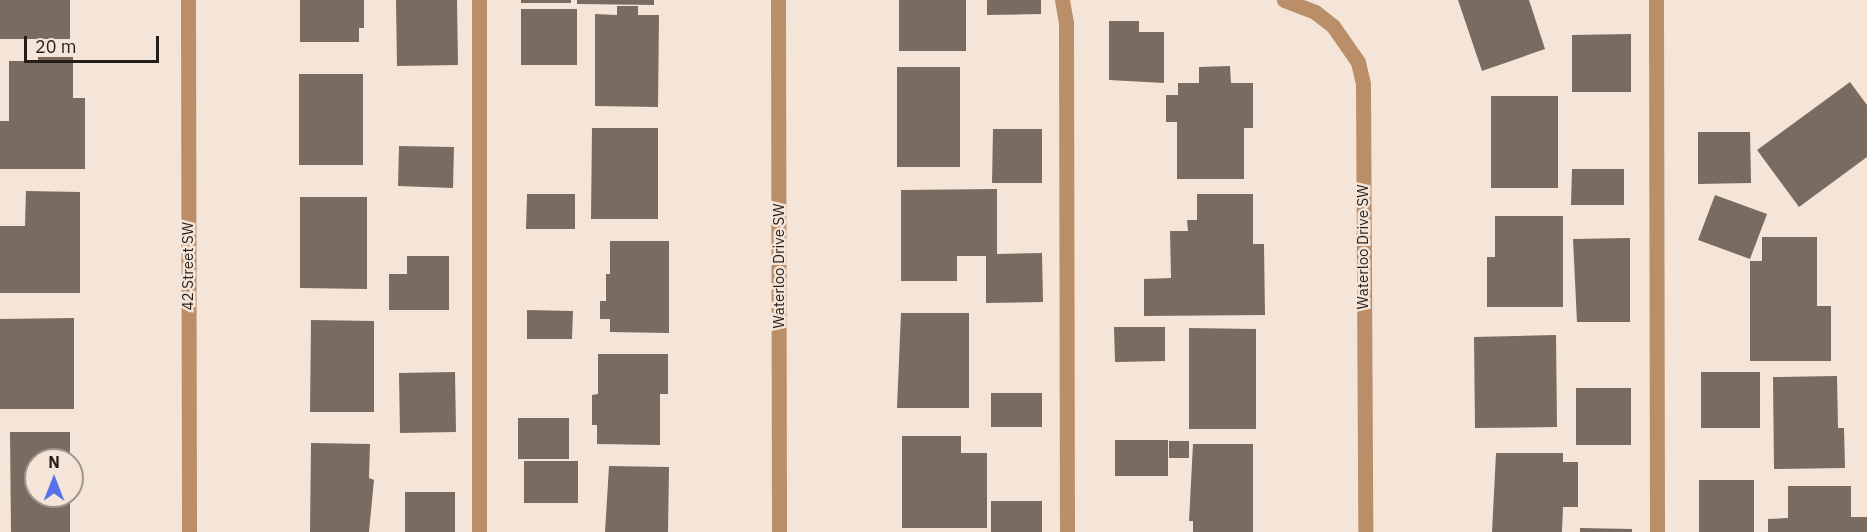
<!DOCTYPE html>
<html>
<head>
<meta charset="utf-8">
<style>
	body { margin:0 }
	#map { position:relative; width:1867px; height:532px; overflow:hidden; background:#f5e5d8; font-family:"IBM Plex Sans",sans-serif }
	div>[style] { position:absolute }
	.building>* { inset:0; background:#796b5f }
	.lane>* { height:15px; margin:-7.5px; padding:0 7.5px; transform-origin:7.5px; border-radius:7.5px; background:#bb8e6a }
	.street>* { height:15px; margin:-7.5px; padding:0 7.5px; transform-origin:7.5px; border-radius:7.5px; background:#bb8e6a }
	span { translate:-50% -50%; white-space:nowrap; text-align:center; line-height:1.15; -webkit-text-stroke:5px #f5e5d8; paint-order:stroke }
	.street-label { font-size:15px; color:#251f1b }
	.north { position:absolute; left:24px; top:448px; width:60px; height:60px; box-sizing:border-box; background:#f5e5d8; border:2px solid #a2968c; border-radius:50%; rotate:0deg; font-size:16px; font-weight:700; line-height:24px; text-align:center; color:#251f1b }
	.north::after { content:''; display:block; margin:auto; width:21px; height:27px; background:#5873e9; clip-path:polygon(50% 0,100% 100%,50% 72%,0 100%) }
	.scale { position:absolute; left:24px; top:36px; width:135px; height:27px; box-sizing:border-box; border:3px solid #251f1b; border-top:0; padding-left:8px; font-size:18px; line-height:21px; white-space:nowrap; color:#251f1b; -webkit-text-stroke:4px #f5e5d8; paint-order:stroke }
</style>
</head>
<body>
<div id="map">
	<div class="building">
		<i style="clip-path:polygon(0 0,70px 0,70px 39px,0 39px)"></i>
		<i style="clip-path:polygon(300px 0,364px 0,364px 28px,359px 28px,359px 42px,300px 42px)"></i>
		<i style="clip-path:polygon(396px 0,457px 0,458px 65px,397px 66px)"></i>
		<i style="clip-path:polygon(521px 0,571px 0,571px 3px,521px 3px)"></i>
		<i style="clip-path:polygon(577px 0,654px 0,654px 5px,577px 4px)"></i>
		<i style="clip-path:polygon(899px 0,966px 0,966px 51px,899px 51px)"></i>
		<i style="clip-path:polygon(987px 0,1041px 0,1041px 14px,987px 15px)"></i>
		<i style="clip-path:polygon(1458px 0,1529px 0,1545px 49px,1482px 71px)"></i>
		<i style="clip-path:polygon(617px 6px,638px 6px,638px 15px,659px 15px,658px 107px,595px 106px,595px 14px,617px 15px)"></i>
		<i style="clip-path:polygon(521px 9px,577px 9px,577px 65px,521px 65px)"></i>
		<i style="clip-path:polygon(1109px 21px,1139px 21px,1139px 32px,1164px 32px,1164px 83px,1109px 80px)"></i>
		<i style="clip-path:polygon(1631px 34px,1631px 92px,1572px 92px,1572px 35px)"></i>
		<i style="clip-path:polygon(38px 57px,73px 57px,73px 98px,85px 98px,85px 169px,0 169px,0 121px,9px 121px,9px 61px,38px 61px)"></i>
		<i style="clip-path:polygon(1230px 66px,1231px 83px,1253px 83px,1253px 128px,1244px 128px,1244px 179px,1177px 179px,1177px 122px,1166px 122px,1166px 95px,1178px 95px,1178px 83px,1199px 83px,1199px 67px)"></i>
		<i style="clip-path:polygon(897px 67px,960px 67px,960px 167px,897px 167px)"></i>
		<i style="clip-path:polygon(299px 74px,363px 74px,363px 165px,299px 165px)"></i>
		<i style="clip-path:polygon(1850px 82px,1867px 105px,1867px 157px,1799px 207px,1757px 150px)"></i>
		<i style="clip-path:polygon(1491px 96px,1558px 96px,1558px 188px,1491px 188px)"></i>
		<i style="clip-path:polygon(592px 128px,658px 128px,658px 219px,591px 219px)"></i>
		<i style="clip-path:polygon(993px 129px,1042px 129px,1042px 183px,992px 183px)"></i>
		<i style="clip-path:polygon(1698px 132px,1750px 132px,1751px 183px,1698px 184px)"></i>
		<i style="clip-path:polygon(399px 146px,454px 147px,453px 188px,398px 186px)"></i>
		<i style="clip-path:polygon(1572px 169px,1624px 169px,1624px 205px,1571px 205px)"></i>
		<i style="clip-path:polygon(997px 189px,997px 254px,1042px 253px,1043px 302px,986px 303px,986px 256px,957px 256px,957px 281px,901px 281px,901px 190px)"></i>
		<i style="clip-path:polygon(26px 191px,80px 192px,80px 293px,0 293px,0 226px,25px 226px)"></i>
		<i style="clip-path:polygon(527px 194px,575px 194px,575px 229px,526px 229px)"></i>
		<i style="clip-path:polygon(1197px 194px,1253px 194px,1253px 244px,1264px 244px,1265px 315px,1144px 316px,1144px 279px,1171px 278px,1170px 231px,1188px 231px,1187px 220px,1197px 220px)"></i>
		<i style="clip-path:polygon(1715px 195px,1767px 214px,1750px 259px,1698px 240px)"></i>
		<i style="clip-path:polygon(300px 197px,367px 197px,367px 289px,300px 288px)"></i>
		<i style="clip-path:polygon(1495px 216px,1563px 216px,1563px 307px,1487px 307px,1487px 257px,1495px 257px)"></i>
		<i style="clip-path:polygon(1762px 237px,1817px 237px,1817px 306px,1831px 306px,1831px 361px,1750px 361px,1750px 261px,1762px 261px)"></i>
		<i style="clip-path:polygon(1630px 238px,1630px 322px,1577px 322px,1573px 239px)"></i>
		<i style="clip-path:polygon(610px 241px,669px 241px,669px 333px,610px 332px,610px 319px,600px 319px,600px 301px,606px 301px,606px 274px,610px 274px)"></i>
		<i style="clip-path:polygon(407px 256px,449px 256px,449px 310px,389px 310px,389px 274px,407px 274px)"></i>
		<i style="clip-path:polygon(527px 310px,573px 311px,572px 339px,527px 339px)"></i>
		<i style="clip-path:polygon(901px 313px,969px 313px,969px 408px,897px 408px)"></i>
		<i style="clip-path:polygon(74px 318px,74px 409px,0 409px,0 319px)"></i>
		<i style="clip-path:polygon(311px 320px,374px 321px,374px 412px,310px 412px)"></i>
		<i style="clip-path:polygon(1114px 327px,1165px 327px,1165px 361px,1115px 362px)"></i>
		<i style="clip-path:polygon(1189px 328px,1256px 329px,1256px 429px,1189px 429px)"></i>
		<i style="clip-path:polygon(1556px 335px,1557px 427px,1475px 428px,1474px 337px)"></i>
		<i style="clip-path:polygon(598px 354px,668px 354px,668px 394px,660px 394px,660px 445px,597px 444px,597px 425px,592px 425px,592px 395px,598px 394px)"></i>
		<i style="clip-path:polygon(455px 372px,456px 432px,400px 433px,399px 373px)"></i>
		<i style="clip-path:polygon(1701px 372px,1760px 372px,1760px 428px,1701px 428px)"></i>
		<i style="clip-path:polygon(1837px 376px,1838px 428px,1844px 428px,1845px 468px,1774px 469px,1773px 377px)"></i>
		<i style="clip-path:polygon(1576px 388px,1631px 388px,1631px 445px,1576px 445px)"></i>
		<i style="clip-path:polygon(991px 393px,1042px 393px,1042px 427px,991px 427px)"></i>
		<i style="clip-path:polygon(518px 418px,569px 418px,569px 459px,518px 459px)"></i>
		<i style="clip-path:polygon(10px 432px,70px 432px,70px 460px,36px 460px,36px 496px,70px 496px,70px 532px,11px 532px)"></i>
		<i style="clip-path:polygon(902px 436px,961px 436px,961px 453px,987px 453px,987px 528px,902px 528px)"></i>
		<i style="clip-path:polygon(1115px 440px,1168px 440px,1168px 476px,1115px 476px)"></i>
		<i style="clip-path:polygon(1169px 441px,1189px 441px,1189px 458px,1169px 458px)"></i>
		<i style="clip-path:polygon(311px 443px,370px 444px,369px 478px,374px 480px,369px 532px,310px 532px)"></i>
		<i style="clip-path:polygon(1193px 444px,1253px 444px,1253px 532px,1193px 532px,1193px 521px,1189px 521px)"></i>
		<i style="clip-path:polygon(1496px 453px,1563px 453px,1563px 462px,1578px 462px,1578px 507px,1563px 507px,1562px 532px,1492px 532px)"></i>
		<i style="clip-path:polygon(524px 461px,578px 461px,578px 503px,524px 503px)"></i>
		<i style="clip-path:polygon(609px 466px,669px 467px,668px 532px,605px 532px)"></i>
		<i style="clip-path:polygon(1699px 480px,1754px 480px,1754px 532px,1699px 532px)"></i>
		<i style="clip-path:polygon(1788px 486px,1851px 486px,1851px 517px,1867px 517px,1867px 532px,1768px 532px,1768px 519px,1788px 518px)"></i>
		<i style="clip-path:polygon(405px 492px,455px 492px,455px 532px,405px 532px)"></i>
		<i style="clip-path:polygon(991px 501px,1042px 501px,1042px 532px,991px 532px)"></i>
		<i style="clip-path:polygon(1580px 528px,1632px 529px,1632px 532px,1580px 532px)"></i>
	</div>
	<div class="lane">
		<i style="left:479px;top:0;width:532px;rotate:90deg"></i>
		<i style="left:1062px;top:0;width:23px;rotate:80deg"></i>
		<i style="left:1066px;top:23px;width:509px;rotate:89.89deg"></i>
		<i style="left:1656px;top:0;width:532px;rotate:89.89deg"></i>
	</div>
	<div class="street">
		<i style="left:188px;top:0;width:532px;rotate:89.89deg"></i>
		<i style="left:778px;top:0;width:532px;rotate:89.89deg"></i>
		<i style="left:1284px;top:0;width:33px;rotate:21deg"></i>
		<i style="left:1315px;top:12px;width:23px;rotate:38deg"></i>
		<i style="left:1333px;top:26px;width:44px;rotate:55.2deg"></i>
		<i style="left:1358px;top:62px;width:23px;rotate:77deg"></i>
		<i style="left:1363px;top:84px;width:448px;rotate:89.7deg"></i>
	</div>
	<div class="street-label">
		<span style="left:1363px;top:247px;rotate:-90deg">Waterloo Drive SW</span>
		<span style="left:188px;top:266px;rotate:-90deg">42 Street SW</span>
		<span style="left:779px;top:266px;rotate:-90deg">Waterloo Drive SW</span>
	</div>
	<div class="north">N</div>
	<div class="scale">20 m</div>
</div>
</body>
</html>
